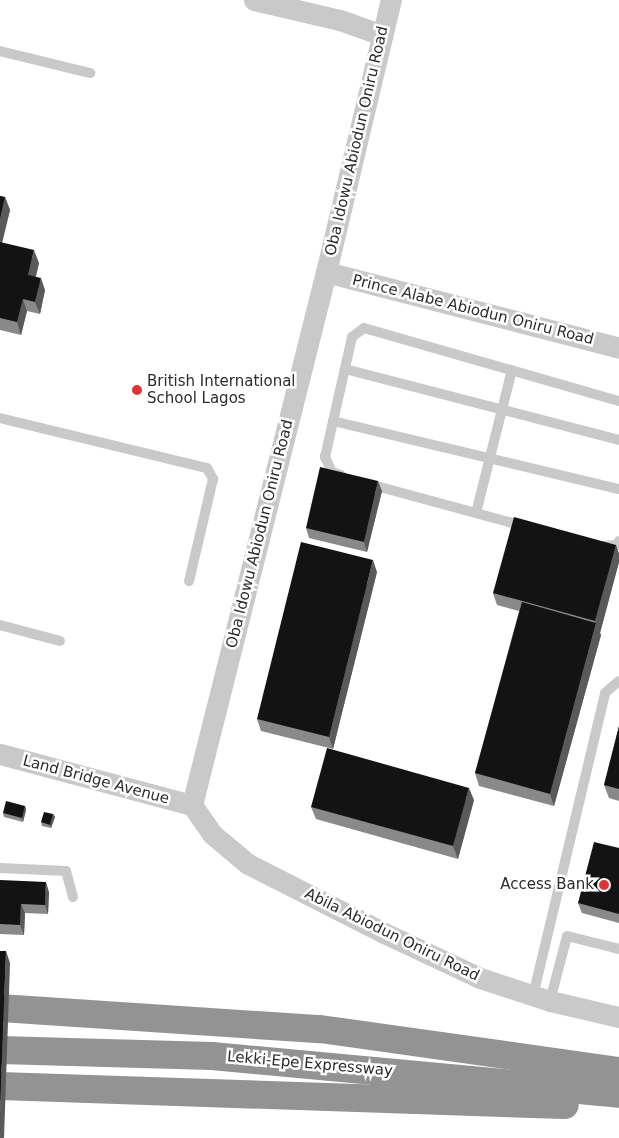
<!DOCTYPE html>
<html>
<head>
<meta charset="utf-8">
<style>
	body { margin:0 }
	#map { position:relative; width:619px; height:1138px; overflow:hidden; background:#fff; font-family:"DejaVu Sans",sans-serif }
	div>[style] { position:absolute }
	.lane>* { height:10px; margin:-5px; padding:0 5px; transform-origin:5px; border-radius:5px; background:#c9c9c9 }
	.street>* { height:21px; margin:-10.5px; padding:0 10.5px; transform-origin:10.5px; border-radius:10.5px; background:#c9c9c9 }
	.highway>* { height:28px; margin:-14px; padding:0 14px; transform-origin:14px; border-radius:14px; background:#939393 }
	.wall>* { inset:0; background:#898989 }
	.shaded-wall>* { inset:0; background:#5a5a5a }
	.building>* { inset:0; background:#131313 }
	.dots>* { width:14px; height:14px; translate:-50% -50%; box-sizing:border-box; border:2px solid #fff; border-radius:50% }
	span { translate:-50% -50%; white-space:nowrap; text-align:center; line-height:1.15; -webkit-text-stroke:5px #fff; paint-order:stroke }
	.street-label { font-size:15px; color:#2c2c2c }
	.poi-label { font-size:15px; color:#2c2c2c }
	.left { translate:0 -50%; text-align:left }
	.right { translate:-100% -50%; text-align:right }
</style>
</head>
<body>
<div id="map">
	<div class="lane">
		<i style="left:0;top:51px;width:93px;rotate:13.7deg"></i>
		<i style="left:345px;top:369px;width:283px;rotate:14.5deg"></i>
		<i style="left:0;top:418px;width:213px;rotate:13.6deg"></i>
		<i style="left:207px;top:468px;width:13px;rotate:61deg"></i>
		<i style="left:213px;top:479px;width:105px;rotate:103.2deg"></i>
		<i style="left:333px;top:421px;width:294px;rotate:13.4deg"></i>
		<i style="left:341px;top:475px;width:9px;rotate:-162deg"></i>
		<i style="left:332px;top:472px;width:17px;rotate:-115deg"></i>
		<i style="left:325px;top:457px;width:123px;rotate:-77.3deg"></i>
		<i style="left:352px;top:337px;width:15px;rotate:-37deg"></i>
		<i style="left:364px;top:328px;width:265px;rotate:16deg"></i>
		<i style="left:369px;top:484px;width:161px;rotate:15.2deg"></i>
		<i style="left:476px;top:513px;width:147px;rotate:-75.9deg"></i>
		<i style="left:603px;top:546px;width:15px;rotate:-4deg"></i>
		<i style="left:618px;top:545px;width:4px;rotate:-76deg"></i>
		<i style="left:0;top:625px;width:62px;rotate:14.9deg"></i>
		<i style="left:0;top:868px;width:66px;rotate:2.6deg"></i>
		<i style="left:66px;top:871px;width:27px;rotate:75deg"></i>
		<i style="left:533px;top:996px;width:311px;rotate:-76.6deg"></i>
		<i style="left:605px;top:693px;width:18px;rotate:-41deg"></i>
		<i style="left:550px;top:1001px;width:67px;rotate:-75.3deg"></i>
		<i style="left:567px;top:936px;width:54px;rotate:14deg"></i>
	</div>
	<div class="street">
		<i style="left:254px;top:0;width:88px;rotate:13.1deg"></i>
		<i style="left:340px;top:20px;width:45px;rotate:19.7deg"></i>
		<i style="left:326px;top:272px;width:303px;rotate:14.5deg"></i>
		<i style="left:0;top:754px;width:199px;rotate:14.9deg"></i>
		<i style="left:192px;top:805px;width:550px;rotate:-75.89deg"></i>
		<i style="left:326px;top:272px;width:280px;rotate:-76.6deg"></i>
		<i style="left:192px;top:805px;width:35px;rotate:55deg"></i>
		<i style="left:212px;top:834px;width:47px;rotate:39.8deg"></i>
		<i style="left:248px;top:864px;width:153px;rotate:26.9deg"></i>
		<i style="left:384px;top:933px;width:106px;rotate:25.1deg"></i>
		<i style="left:480px;top:978px;width:74px;rotate:18.2deg"></i>
		<i style="left:550px;top:1001px;width:71px;rotate:13.1deg"></i>
	</div>
	<div class="highway">
		<i style="left:0;top:1008px;width:321px;rotate:3.8deg"></i>
		<i style="left:320px;top:1029px;width:302px;rotate:8deg"></i>
		<i style="left:0;top:1050px;width:212px;rotate:1.6deg"></i>
		<i style="left:212px;top:1056px;width:409px;rotate:5.3deg"></i>
		<i style="left:0;top:1086px;width:565px;rotate:1.93deg"></i>
	</div>
	<div class="wall">
		<i style="clip-path:polygon(0 196px,5px 197px,10px 210px,2px 243px,39px 263px,36px 277px,45px 290px,40px 314px,27px 311px,21px 335px,0 330px)"></i>
		<i style="clip-path:polygon(382px 491px,367px 552px,309px 538px,306px 528px)"></i>
		<i style="clip-path:polygon(616px 545px,619px 554px,619px 562px,600px 633px,601px 635px,554px 806px,479px 786px,475px 773px,519px 611px,497px 605px,493px 593px)"></i>
		<i style="clip-path:polygon(377px 572px,333px 749px,261px 731px,257px 719px)"></i>
		<i style="clip-path:polygon(619px 726px,619px 801px,609px 798px,604px 785px)"></i>
		<i style="clip-path:polygon(474px 800px,458px 859px,316px 819px,311px 807px)"></i>
		<i style="clip-path:polygon(25px 806px,26px 810px,23px 822px,4px 817px,3px 813px)"></i>
		<i style="clip-path:polygon(53px 814px,55px 817px,51px 828px,42px 826px,41px 822px)"></i>
		<i style="clip-path:polygon(619px 848px,619px 923px,582px 913px,578px 903px)"></i>
		<i style="clip-path:polygon(0 880px,49px 892px,48px 914px,25px 913px,24px 935px,0 934px)"></i>
	</div>
	<div class="shaded-wall">
		<i style="clip-path:polygon(5px 197px,10px 210px,0 251px,0 219px)"></i>
		<i style="clip-path:polygon(34px 250px,39px 263px,33px 287px,28px 275px)"></i>
		<i style="clip-path:polygon(41px 278px,45px 290px,40px 314px,35px 302px)"></i>
		<i style="clip-path:polygon(23px 299px,27px 311px,21px 335px,17px 322px)"></i>
		<i style="clip-path:polygon(378px 481px,382px 491px,367px 552px,364px 542px)"></i>
		<i style="clip-path:polygon(616px 545px,619px 554px,619px 562px,600px 633px,601px 635px,554px 806px,550px 794px,596px 624px,595px 621px)"></i>
		<i style="clip-path:polygon(373px 560px,377px 572px,333px 749px,329px 737px)"></i>
		<i style="clip-path:polygon(469px 788px,474px 800px,458px 859px,453px 846px)"></i>
		<i style="clip-path:polygon(25px 806px,26px 810px,23px 822px,22px 818px)"></i>
		<i style="clip-path:polygon(53px 814px,55px 817px,51px 828px,50px 825px)"></i>
		<i style="clip-path:polygon(46px 882px,49px 892px,48px 914px,45px 905px)"></i>
		<i style="clip-path:polygon(21px 904px,25px 913px,24px 935px,20px 925px)"></i>
		<i style="clip-path:polygon(6px 951px,10px 963px,4px 1138px,0 1138px,0 1113px)"></i>
	</div>
	<div class="building">
		<i style="clip-path:polygon(0 196px,5px 197px,0 219px)"></i>
		<i style="clip-path:polygon(0 242px,34px 250px,28px 275px,41px 278px,35px 302px,23px 299px,17px 322px,0 318px)"></i>
		<i style="clip-path:polygon(320px 467px,378px 481px,364px 542px,306px 528px)"></i>
		<i style="clip-path:polygon(514px 517px,616px 545px,595px 621px,493px 593px)"></i>
		<i style="clip-path:polygon(301px 542px,373px 560px,329px 737px,257px 719px)"></i>
		<i style="clip-path:polygon(522px 602px,596px 623px,550px 794px,475px 773px)"></i>
		<i style="clip-path:polygon(619px 726px,619px 789px,604px 785px)"></i>
		<i style="clip-path:polygon(327px 748px,469px 788px,453px 846px,311px 807px)"></i>
		<i style="clip-path:polygon(6px 801px,25px 806px,22px 818px,3px 813px)"></i>
		<i style="clip-path:polygon(44px 812px,53px 814px,50px 825px,41px 822px)"></i>
		<i style="clip-path:polygon(594px 842px,619px 848px,619px 914px,578px 903px)"></i>
		<i style="clip-path:polygon(0 880px,46px 882px,45px 905px,21px 904px,20px 925px,0 924px)"></i>
		<i style="clip-path:polygon(0 951px,6px 951px,0 1113px)"></i>
	</div>
	<div class="dots">
		<i style="left:137px;top:390px;background:#df3532"></i>
		<i style="left:604px;top:885px;background:#df3532"></i>
	</div>
	<div class="street-label">
		<span style="left:357px;top:141px;rotate:-77deg">Oba Idowu Abiodun Oniru Road</span>
		<span style="left:473px;top:310px;rotate:14deg">Prince Alabe Abiodun Oniru Road</span>
		<span style="left:260px;top:534px;rotate:-76deg">Oba Idowu Abiodun Oniru Road</span>
		<span style="left:96px;top:780px;rotate:15deg">Land Bridge Avenue</span>
		<span style="left:392px;top:935px;rotate:26deg">Abila Abiodun Oniru Road</span>
		<span style="left:310px;top:1064px;rotate:5deg">Lekki-Epe Expressway</span>
	</div>
	<div class="poi-label">
		<span class="left" style="left:147px;top:390px">British International<br>School Lagos</span>
		<span class="right" style="left:594px;top:885px">Access Bank</span>
	</div>
</div>
</body>
</html>
